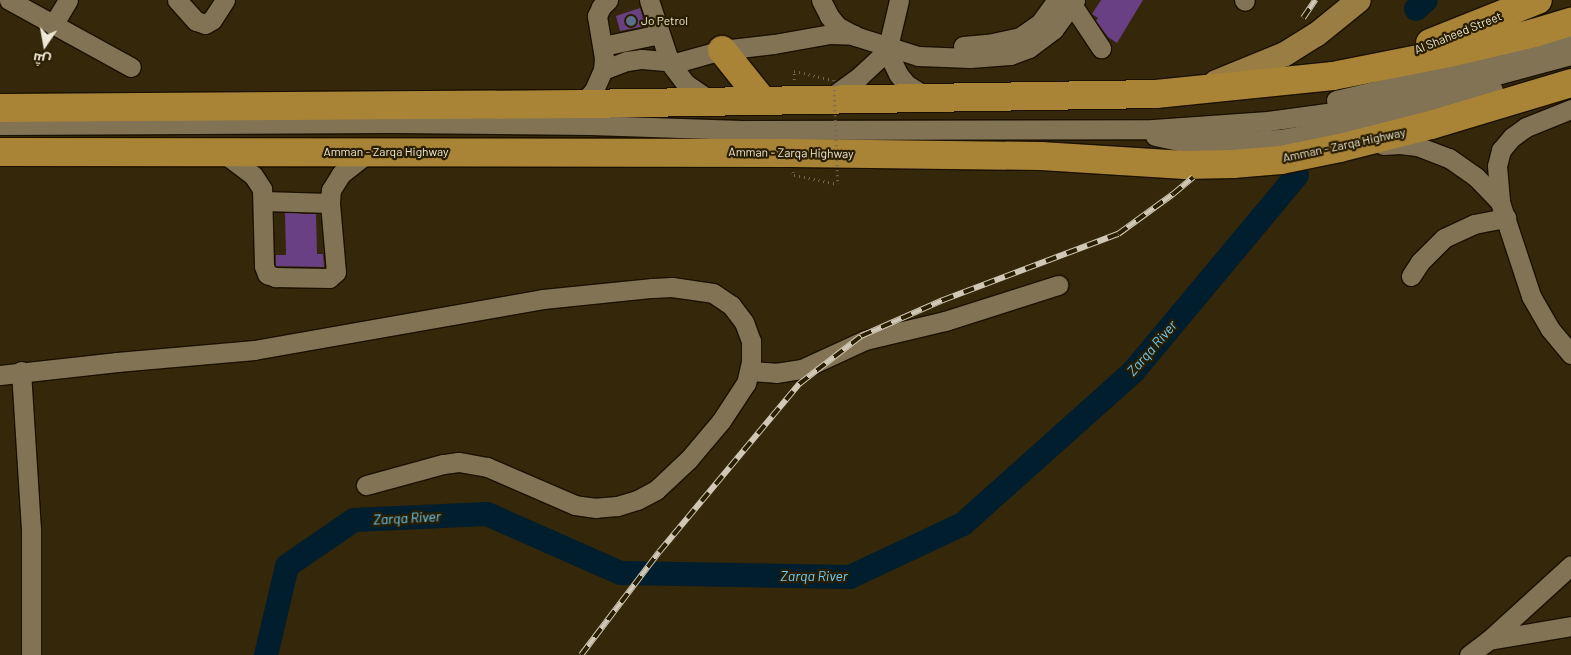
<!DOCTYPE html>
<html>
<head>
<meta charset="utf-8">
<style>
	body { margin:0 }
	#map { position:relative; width:1571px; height:655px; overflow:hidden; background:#34270a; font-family:Barlow,Cairo,sans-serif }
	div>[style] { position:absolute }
	.river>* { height:24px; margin:-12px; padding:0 12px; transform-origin:12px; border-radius:12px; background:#001e2d }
	.building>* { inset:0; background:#684083 }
	.path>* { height:2.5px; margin-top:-1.25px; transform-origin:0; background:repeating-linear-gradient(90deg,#72674e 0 1px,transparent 0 5px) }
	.roads { filter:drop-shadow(1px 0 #1a1000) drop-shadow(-1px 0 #1a1000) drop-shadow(0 1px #1a1000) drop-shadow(0 -1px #1a1000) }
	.minor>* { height:19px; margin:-9.5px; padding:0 9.5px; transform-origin:9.5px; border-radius:9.5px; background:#817354 }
	.major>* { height:24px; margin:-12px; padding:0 12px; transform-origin:12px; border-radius:12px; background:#997d43 }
	.highway>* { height:28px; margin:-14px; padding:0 14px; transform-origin:14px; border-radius:14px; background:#a98437 }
	.rail>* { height:5.5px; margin-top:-2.75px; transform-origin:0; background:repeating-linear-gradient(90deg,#2a1e01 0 11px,#d0c8b5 0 22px); box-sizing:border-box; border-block:1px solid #d0c8b5 }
	.path-bridge>* { height:2.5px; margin-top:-1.25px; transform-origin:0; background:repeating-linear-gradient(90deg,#72674e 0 1px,transparent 0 5px) }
	.dots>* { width:14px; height:14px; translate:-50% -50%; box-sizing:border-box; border:2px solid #2a1e01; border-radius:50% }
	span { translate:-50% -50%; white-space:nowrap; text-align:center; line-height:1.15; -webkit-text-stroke:4.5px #2a1e01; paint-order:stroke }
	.poi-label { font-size:12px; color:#eee7d6 }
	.left { translate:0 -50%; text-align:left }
	.street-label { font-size:12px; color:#eee7d6 }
	.water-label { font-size:14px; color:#6cccfd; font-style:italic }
	.north { position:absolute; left:20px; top:20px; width:50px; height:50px; -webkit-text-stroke:4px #2a1e01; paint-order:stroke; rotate:192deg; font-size:14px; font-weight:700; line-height:20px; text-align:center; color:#eee7d6 }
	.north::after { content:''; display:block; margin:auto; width:18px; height:22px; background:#eee7d6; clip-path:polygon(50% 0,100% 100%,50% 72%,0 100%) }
</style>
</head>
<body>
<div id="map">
	<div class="river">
		<i style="left:1416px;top:9px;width:13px;rotate:-42deg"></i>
		<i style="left:266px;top:655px;width:91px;rotate:-76.7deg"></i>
		<i style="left:287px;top:566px;width:81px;rotate:-34.5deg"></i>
		<i style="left:354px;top:520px;width:133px;rotate:-2.6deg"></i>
		<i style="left:487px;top:514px;width:146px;rotate:23.8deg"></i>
		<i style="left:621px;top:573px;width:229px;rotate:1deg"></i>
		<i style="left:850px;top:577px;width:125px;rotate:-25.1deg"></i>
		<i style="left:963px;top:524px;width:228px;rotate:-41.8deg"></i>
		<i style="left:1133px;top:372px;width:256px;rotate:-50.2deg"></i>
	</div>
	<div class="building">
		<i style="clip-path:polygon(1101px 0,1143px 0,1117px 43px,1108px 37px,1096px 21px,1098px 18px,1092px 14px)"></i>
		<i style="clip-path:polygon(640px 8px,645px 26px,620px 31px,616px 16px)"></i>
		<i style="clip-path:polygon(285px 213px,316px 214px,317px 254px,323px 254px,324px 267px,276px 266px,276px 255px,286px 255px)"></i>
	</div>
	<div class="path">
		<i style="left:794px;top:80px;width:9px;rotate:-90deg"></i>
		<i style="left:794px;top:71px;width:37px;rotate:13deg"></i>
		<i style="left:793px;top:172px;width:3px;rotate:72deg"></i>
		<i style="left:794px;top:175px;width:45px;rotate:11.6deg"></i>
	</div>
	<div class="roads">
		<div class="minor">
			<i style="left:9px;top:0;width:139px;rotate:28.8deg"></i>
			<i style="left:177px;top:0;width:28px;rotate:48deg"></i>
			<i style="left:196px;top:21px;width:9px;rotate:18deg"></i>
			<i style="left:205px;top:24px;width:8px;rotate:-30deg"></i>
			<i style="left:212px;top:20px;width:24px;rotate:-57deg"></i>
			<i style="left:649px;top:0;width:66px;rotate:71.6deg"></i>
			<i style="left:670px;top:63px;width:26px;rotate:53deg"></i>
			<i style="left:686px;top:84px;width:30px;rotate:34deg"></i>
			<i style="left:821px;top:0;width:18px;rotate:63deg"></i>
			<i style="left:829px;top:16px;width:13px;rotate:51deg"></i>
			<i style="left:837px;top:26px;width:21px;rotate:29deg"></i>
			<i style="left:855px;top:36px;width:66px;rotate:17.6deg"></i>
			<i style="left:918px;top:56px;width:52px;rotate:2.2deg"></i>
			<i style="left:970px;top:58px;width:40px;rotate:-4.3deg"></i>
			<i style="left:1010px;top:55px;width:20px;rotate:-20deg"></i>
			<i style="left:1029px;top:48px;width:31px;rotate:-37deg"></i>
			<i style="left:1054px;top:29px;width:36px;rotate:-54deg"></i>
			<i style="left:899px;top:0;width:52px;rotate:103.2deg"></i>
			<i style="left:887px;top:51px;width:25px;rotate:64deg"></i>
			<i style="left:898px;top:74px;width:13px;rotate:51deg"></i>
			<i style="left:906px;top:84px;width:25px;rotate:32deg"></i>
			<i style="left:1069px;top:0;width:58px;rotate:56.3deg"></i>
			<i style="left:1244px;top:0;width:1px;rotate:45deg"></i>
			<i style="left:53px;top:25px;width:29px;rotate:-59deg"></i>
			<i style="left:603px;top:46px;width:58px;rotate:-11.9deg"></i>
			<i style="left:963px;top:46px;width:25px;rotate:-5deg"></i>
			<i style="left:988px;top:44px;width:33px;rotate:-12deg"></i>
			<i style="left:1020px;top:37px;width:24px;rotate:-35deg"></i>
			<i style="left:1040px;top:23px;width:29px;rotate:-54deg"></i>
			<i style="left:603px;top:70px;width:26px;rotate:-21deg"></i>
			<i style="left:627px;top:61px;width:15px;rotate:-8deg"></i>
			<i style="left:642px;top:59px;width:37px;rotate:5deg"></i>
			<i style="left:679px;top:62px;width:45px;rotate:-15.6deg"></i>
			<i style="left:722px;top:50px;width:52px;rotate:-6.6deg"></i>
			<i style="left:774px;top:44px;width:57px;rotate:-10.1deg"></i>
			<i style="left:830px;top:34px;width:24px;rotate:2deg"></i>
			<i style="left:830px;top:98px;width:37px;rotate:-36deg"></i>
			<i style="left:860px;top:76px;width:37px;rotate:-43deg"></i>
			<i style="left:1336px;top:100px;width:79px;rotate:-13.2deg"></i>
			<i style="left:1413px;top:82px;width:164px;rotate:-15.9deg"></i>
			<i style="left:582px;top:104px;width:18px;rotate:-49deg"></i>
			<i style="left:594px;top:90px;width:22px;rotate:-66deg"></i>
			<i style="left:603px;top:70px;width:12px;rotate:-85deg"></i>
			<i style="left:604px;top:58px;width:43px;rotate:-99.5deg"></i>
			<i style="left:597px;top:16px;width:10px;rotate:-66deg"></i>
			<i style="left:601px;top:7px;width:10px;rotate:-45deg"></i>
			<i style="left:1571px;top:109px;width:48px;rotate:158.2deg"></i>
			<i style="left:1526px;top:127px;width:17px;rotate:144deg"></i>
			<i style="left:1512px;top:137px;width:17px;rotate:130deg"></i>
			<i style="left:1501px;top:150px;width:16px;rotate:104deg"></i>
			<i style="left:1497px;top:166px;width:36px;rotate:85deg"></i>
			<i style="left:1500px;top:202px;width:99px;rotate:71.7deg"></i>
			<i style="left:1531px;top:296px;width:38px;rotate:60deg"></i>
			<i style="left:1550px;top:329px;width:33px;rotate:50deg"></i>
			<i style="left:0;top:125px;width:393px;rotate:-0.3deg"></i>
			<i style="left:393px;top:123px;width:197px;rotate:0.6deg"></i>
			<i style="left:590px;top:125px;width:152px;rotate:1.9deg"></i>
			<i style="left:742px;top:130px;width:411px;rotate:-0.1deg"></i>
			<i style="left:1153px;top:129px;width:115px;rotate:-4deg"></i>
			<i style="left:1268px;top:121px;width:89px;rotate:-7.8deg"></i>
			<i style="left:1356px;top:109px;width:67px;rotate:-12deg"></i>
			<i style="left:1422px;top:95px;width:154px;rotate:-15deg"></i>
			<i style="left:1155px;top:136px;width:29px;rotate:12deg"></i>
			<i style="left:1183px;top:142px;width:25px;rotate:2deg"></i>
			<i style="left:1208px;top:143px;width:72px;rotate:-3.2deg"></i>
			<i style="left:1280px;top:139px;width:120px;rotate:-10.1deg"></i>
			<i style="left:1398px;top:118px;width:99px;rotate:-16.4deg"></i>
			<i style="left:1383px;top:145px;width:17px;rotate:-3deg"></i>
			<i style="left:1400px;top:144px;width:17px;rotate:7deg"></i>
			<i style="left:1417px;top:146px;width:34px;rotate:21deg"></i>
			<i style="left:1449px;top:158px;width:33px;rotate:35deg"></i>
			<i style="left:1476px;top:177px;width:35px;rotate:46deg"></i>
			<i style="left:222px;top:152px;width:39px;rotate:37deg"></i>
			<i style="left:253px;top:175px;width:17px;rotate:57deg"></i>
			<i style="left:262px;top:189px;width:77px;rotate:88.5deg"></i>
			<i style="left:264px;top:266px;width:9px;rotate:69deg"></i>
			<i style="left:267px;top:274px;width:9px;rotate:21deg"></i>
			<i style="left:275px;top:277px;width:54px;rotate:1.1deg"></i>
			<i style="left:329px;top:278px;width:9px;rotate:-41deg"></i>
			<i style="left:336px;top:272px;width:69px;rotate:-95deg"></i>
			<i style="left:330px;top:203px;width:13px;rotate:-86deg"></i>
			<i style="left:331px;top:190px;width:19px;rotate:-58deg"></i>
			<i style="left:341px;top:174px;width:36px;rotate:-38deg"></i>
			<i style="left:263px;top:201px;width:67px;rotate:1.7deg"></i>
			<i style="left:1411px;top:276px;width:17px;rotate:-57deg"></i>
			<i style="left:1420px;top:262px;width:34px;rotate:-45deg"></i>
			<i style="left:1444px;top:238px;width:33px;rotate:-25deg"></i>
			<i style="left:1474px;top:224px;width:33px;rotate:-11deg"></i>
			<i style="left:21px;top:371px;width:157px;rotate:86.4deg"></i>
			<i style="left:31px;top:528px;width:127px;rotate:90deg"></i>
			<i style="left:750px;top:371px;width:26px;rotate:4deg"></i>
			<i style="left:776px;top:373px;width:26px;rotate:-9deg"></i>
			<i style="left:802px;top:369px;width:69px;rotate:-24.7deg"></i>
			<i style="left:865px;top:340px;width:82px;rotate:-13.4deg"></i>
			<i style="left:945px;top:321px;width:119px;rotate:-17.7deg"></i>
			<i style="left:0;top:375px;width:118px;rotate:-6.3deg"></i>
			<i style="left:117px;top:362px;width:138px;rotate:-5deg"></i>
			<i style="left:254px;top:350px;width:293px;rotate:-10deg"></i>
			<i style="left:543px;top:299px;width:110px;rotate:-5.8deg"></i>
			<i style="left:652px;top:288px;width:20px;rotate:-3deg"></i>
			<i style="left:672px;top:287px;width:41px;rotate:8.3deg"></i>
			<i style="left:713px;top:293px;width:22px;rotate:34deg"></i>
			<i style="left:731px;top:305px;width:21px;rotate:53deg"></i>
			<i style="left:744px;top:322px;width:20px;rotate:70deg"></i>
			<i style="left:751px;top:341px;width:21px;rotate:90deg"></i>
			<i style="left:751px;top:362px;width:22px;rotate:103deg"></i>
			<i style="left:746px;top:383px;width:45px;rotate:123.3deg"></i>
			<i style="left:721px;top:421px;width:50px;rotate:130.1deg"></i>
			<i style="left:689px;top:459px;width:45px;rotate:136.8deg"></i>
			<i style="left:656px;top:490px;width:21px;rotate:152deg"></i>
			<i style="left:637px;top:500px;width:21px;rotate:163deg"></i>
			<i style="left:617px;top:506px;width:21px;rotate:175deg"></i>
			<i style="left:596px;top:508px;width:21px;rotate:-172deg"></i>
			<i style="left:575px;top:505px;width:96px;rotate:-156.6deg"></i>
			<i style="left:487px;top:467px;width:29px;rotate:-170deg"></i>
			<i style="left:458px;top:462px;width:15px;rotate:172deg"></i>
			<i style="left:443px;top:464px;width:80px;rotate:164.7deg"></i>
			<i style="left:1489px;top:640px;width:83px;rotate:-9.7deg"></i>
			<i style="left:1469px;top:655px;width:25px;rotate:-37deg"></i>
			<i style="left:1489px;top:640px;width:111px;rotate:-42.4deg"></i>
		</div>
		<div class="major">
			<i style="left:1216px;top:82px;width:74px;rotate:-22.1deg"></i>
			<i style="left:1285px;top:54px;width:36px;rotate:-32deg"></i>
			<i style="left:1316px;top:35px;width:55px;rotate:-39.1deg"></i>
		</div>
		<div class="highway">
			<i style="left:1430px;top:43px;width:116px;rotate:-21.7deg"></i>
			<i style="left:722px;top:50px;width:64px;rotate:51.3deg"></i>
			<i style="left:0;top:108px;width:582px;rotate:-0.39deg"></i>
			<i style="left:582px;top:104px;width:574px;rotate:-1deg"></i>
			<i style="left:1156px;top:94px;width:178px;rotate:-5.8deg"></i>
			<i style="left:1333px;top:76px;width:118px;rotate:-11.2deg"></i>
			<i style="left:1449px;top:53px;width:87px;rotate:-13.2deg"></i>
			<i style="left:1534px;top:33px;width:39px;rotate:-17deg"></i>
			<i style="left:0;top:152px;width:792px;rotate:0.07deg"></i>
			<i style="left:792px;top:153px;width:249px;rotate:0.7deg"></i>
			<i style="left:1041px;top:156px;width:144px;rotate:3.6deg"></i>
			<i style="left:1185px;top:165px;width:48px;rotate:-1.2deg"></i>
			<i style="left:1233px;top:164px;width:48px;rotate:-4.8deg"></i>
			<i style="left:1281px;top:160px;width:60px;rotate:-11.5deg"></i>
			<i style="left:1340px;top:148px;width:94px;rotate:-14.2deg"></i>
			<i style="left:1431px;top:125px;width:146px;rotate:-16.7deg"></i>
		</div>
	</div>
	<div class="rail">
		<i style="left:1303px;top:18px;width:22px;rotate:-56deg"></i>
		<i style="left:581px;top:655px;width:129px;rotate:-52.9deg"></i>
		<i style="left:659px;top:552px;width:219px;rotate:-50.2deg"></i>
		<i style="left:799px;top:384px;width:78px;rotate:-37.7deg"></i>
		<i style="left:861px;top:336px;width:90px;rotate:-23.7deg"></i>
		<i style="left:943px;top:300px;width:187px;rotate:-20.7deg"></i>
		<i style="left:1118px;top:234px;width:68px;rotate:-36deg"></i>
		<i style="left:1173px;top:194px;width:26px;rotate:-40deg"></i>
	</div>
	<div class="path-bridge">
		<i style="left:834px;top:80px;width:104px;rotate:87.8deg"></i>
	</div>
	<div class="dots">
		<i style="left:631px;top:21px;background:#5c6f8a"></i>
	</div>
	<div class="poi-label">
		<span class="left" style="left:641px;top:21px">Jo Petrol</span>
	</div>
	<div class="street-label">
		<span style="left:1458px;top:33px;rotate:-22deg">Al Shaheed Street</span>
		<span style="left:1344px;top:145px;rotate:-12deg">Amman - Zarqa Highway</span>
		<span style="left:386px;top:152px">Amman - Zarqa Highway</span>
		<span style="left:791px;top:153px;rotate:1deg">Amman - Zarqa Highway</span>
	</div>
	<div class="water-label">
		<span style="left:1152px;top:348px;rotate:-49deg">Zarqa River</span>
		<span style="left:407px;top:518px;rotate:-3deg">Zarqa River</span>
		<span style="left:814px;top:576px">Zarqa River</span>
	</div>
	<div class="north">ش</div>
</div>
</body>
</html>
